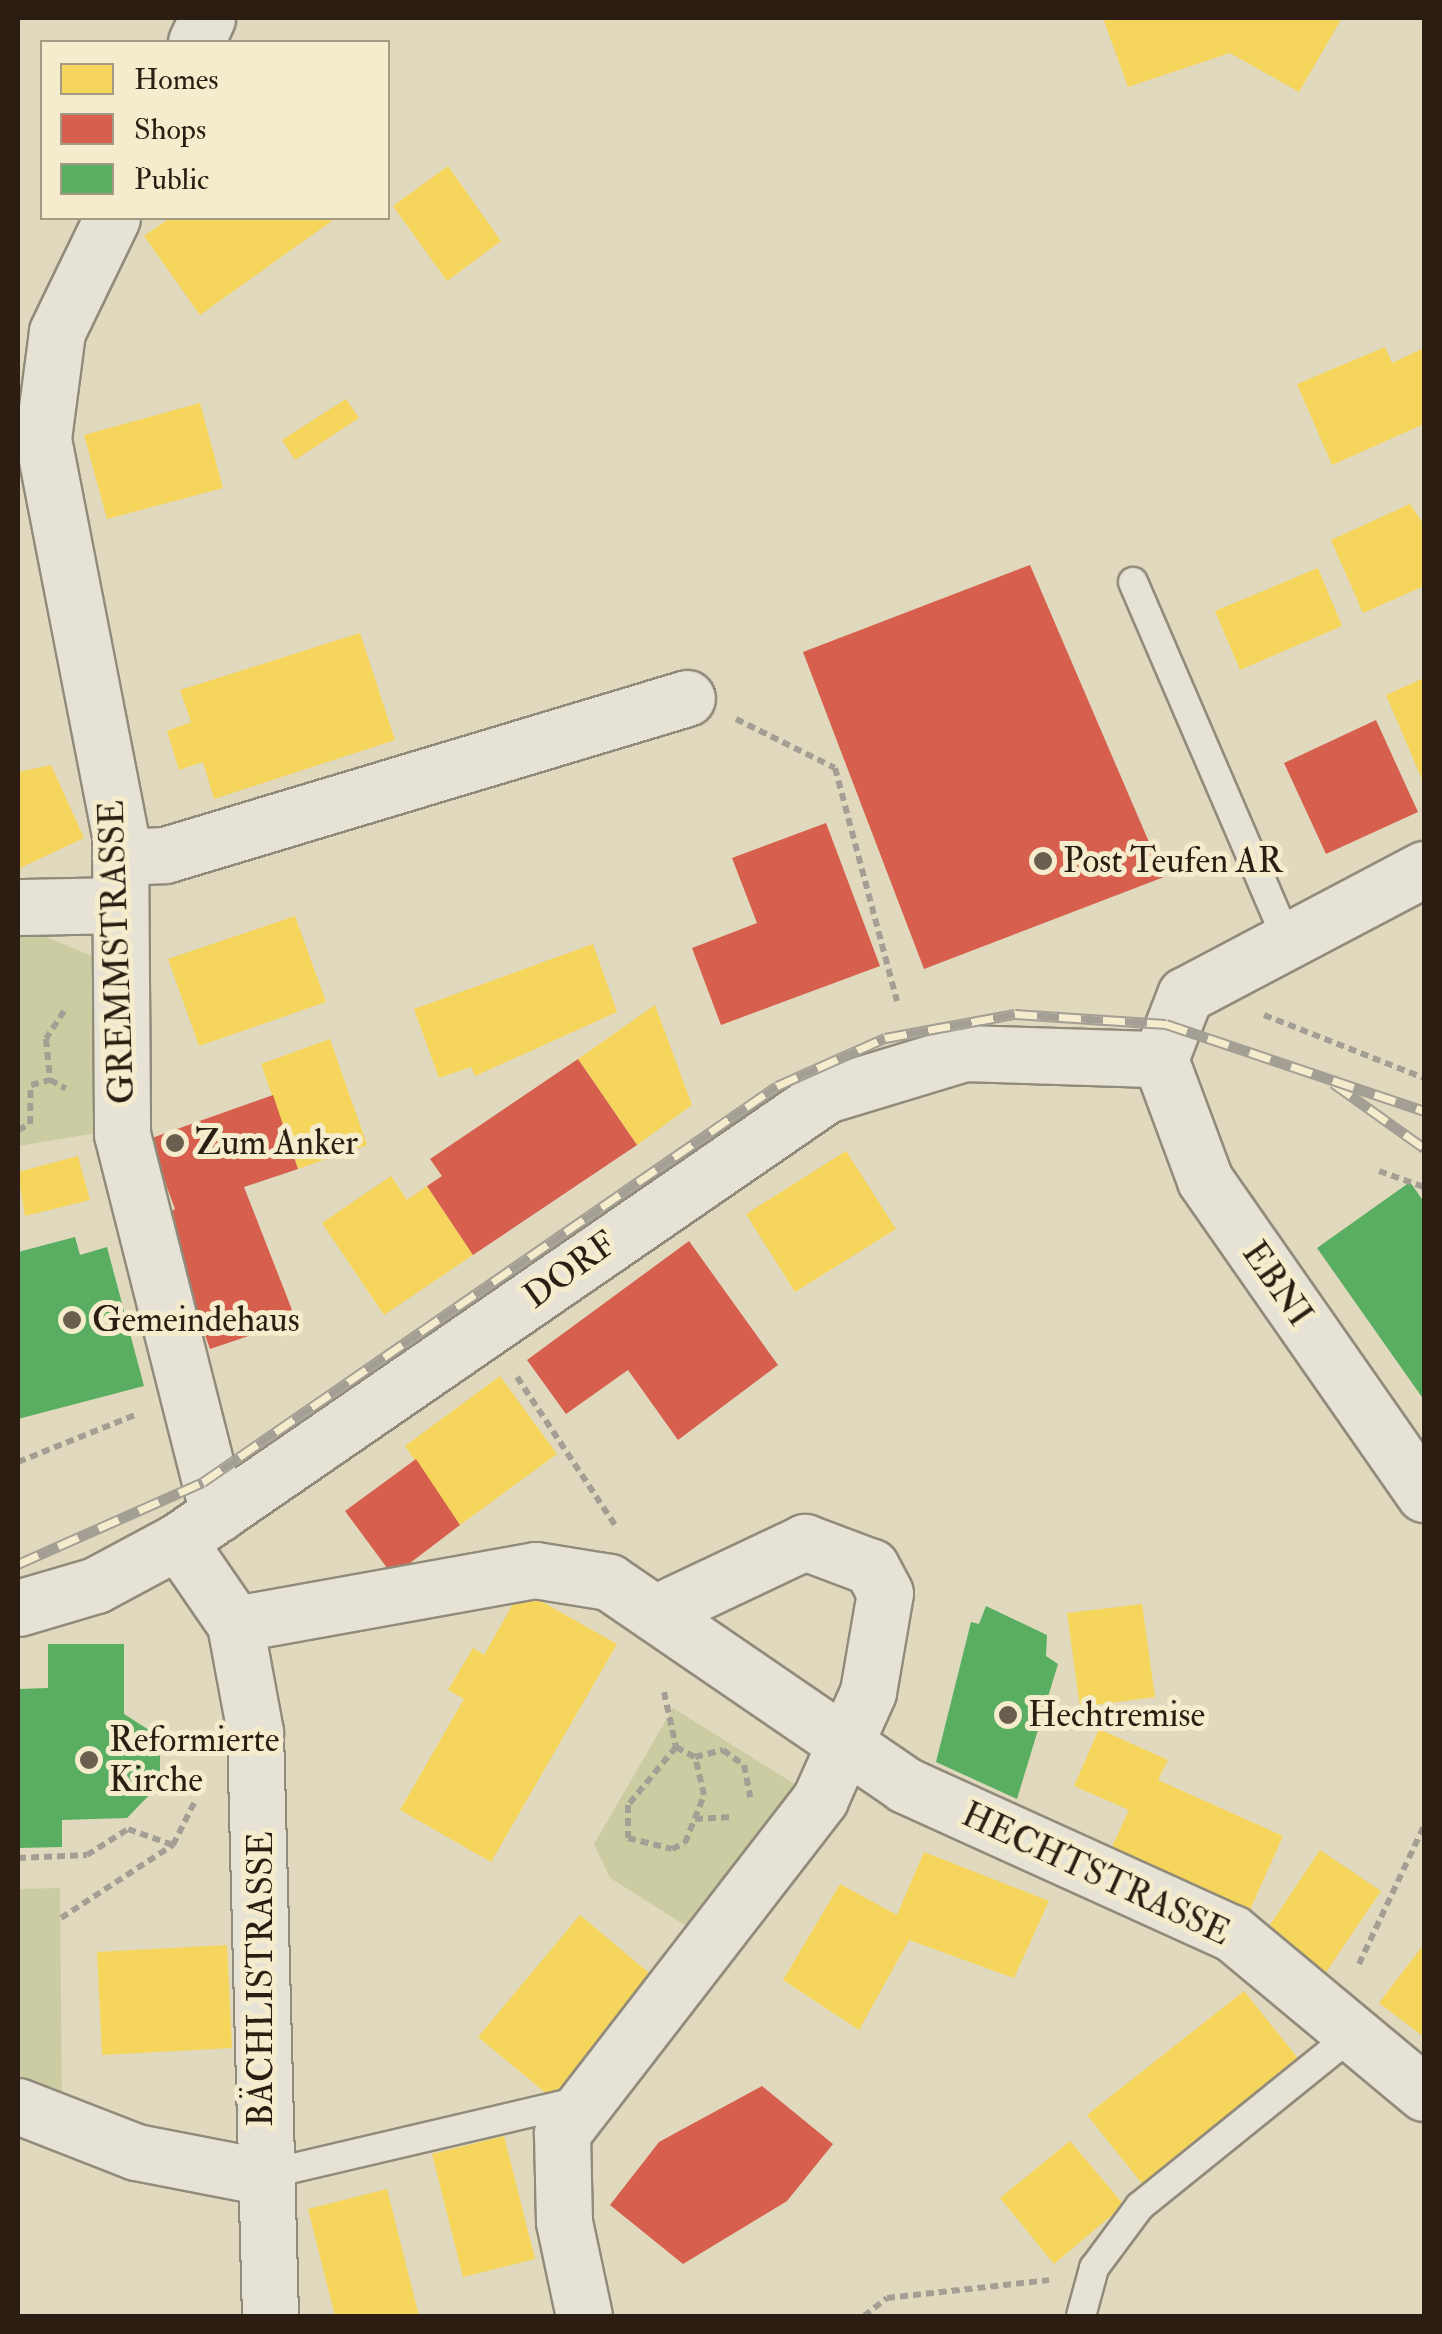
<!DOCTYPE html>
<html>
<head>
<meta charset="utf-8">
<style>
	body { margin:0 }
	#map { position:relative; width:1442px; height:2334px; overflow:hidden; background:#e0d9be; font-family:"IM FELL Double Pica",serif }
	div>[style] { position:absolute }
	.green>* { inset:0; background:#cbcca2 }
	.homes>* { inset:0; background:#f6d55c }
	.shops>* { inset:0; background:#d6604d }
	.public>* { inset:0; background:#5aae61 }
	.path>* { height:6px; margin-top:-3px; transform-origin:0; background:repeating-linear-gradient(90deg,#a49f94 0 8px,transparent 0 13px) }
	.roads { filter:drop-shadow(2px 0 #918b7b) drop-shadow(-2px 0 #918b7b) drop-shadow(0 2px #918b7b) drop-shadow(0 -2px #918b7b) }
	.lane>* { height:28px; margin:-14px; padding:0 14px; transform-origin:14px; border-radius:14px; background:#e6e2d5 }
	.street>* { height:55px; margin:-27.5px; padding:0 27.5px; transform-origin:27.5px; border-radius:27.5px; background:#e6e2d5 }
	.secondary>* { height:55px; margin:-27.5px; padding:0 27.5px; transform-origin:27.5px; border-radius:27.5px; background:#e6e2d5 }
	.rail>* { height:11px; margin-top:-5.5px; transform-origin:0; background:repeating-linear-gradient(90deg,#f4eccc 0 22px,#a49f94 0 44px); box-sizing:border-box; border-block:2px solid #a49f94 }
	.dots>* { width:28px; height:28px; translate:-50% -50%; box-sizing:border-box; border:5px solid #f4eccc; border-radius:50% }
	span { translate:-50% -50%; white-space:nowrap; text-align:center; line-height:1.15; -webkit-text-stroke:10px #f4eccc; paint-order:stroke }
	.poi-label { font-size:35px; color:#2b1d12 }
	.left { translate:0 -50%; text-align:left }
	.street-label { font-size:35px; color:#2b1d12 }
	.frame { position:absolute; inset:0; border:20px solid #2b1d12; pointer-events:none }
	.legend { position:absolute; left:40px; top:40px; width:350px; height:180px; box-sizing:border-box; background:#f4eccc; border:2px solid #a49982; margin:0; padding:12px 18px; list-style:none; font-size:30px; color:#2b1d12 }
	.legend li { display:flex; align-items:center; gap:20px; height:50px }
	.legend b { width:50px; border:2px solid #a49982 }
</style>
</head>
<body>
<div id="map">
	<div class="green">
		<i style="clip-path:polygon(18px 925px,94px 957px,102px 1132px,18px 1146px)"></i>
		<i style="clip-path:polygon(673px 1708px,798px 1786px,691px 1929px,610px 1878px,594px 1844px)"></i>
		<i style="clip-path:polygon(60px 1888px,62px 2112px,18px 2093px,18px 1889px)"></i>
	</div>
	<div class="homes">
		<i style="clip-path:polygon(1103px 18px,1342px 18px,1299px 92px,1230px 53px,1128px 87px)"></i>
		<i style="clip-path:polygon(448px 166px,501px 241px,447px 281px,393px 206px)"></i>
		<i style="clip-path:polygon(170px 218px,336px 218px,200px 315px,144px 236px)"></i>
		<i style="clip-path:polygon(1385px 347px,1392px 363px,1424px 348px,1424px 424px,1332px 465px,1297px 384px)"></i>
		<i style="clip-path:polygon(346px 399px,359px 418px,295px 460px,282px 440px)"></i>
		<i style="clip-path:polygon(200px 403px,223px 488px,107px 519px,84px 435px)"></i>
		<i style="clip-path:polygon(1410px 504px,1424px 525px,1424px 586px,1363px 613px,1331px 540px)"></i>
		<i style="clip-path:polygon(1318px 568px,1342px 626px,1240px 670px,1215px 611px)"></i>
		<i style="clip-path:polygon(360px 633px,395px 740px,214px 799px,203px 762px,179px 770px,167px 731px,191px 722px,180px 690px)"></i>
		<i style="clip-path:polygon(1424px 678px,1424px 784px,1386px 695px)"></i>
		<i style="clip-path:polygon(51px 765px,84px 838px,18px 869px,18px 772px)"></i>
		<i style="clip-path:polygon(295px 916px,326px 1002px,199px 1046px,168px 959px)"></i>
		<i style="clip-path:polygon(593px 944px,617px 1012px,475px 1076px,471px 1067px,439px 1078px,414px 1009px)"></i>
		<i style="clip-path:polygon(655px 1005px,692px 1105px,637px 1145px,578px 1059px)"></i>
		<i style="clip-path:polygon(330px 1039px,367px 1145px,298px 1169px,261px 1064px)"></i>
		<i style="clip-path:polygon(846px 1151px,896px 1229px,795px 1292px,746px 1214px)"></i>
		<i style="clip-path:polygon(78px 1156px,90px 1200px,25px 1216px,18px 1172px)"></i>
		<i style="clip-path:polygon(391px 1176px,407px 1200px,427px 1186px,473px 1255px,384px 1315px,322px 1223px)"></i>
		<i style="clip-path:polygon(500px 1376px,557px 1454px,460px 1525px,405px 1446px)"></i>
		<i style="clip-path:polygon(521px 1590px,617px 1644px,491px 1862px,400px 1810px,464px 1699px,448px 1690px,473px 1648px,484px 1655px)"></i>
		<i style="clip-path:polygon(1142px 1604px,1155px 1697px,1080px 1707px,1067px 1613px)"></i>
		<i style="clip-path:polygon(1099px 1729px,1168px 1760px,1158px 1780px,1283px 1836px,1249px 1912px,1110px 1851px,1129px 1810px,1074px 1786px)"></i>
		<i style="clip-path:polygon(1320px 1850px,1381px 1891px,1322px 1978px,1262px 1937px)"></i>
		<i style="clip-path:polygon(924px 1852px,1049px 1901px,1014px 1978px,909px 1940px,859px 2030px,783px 1980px,840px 1884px,897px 1915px)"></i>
		<i style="clip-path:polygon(580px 1915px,655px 1978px,553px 2099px,478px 2037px)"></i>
		<i style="clip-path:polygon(1424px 1944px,1424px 2037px,1379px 2003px)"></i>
		<i style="clip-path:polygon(227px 1945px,232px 2048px,102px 2055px,97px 1952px)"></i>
		<i style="clip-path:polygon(1244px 1991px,1301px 2062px,1144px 2186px,1087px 2115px)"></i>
		<i style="clip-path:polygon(504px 2136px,535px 2259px,463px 2277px,432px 2154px)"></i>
		<i style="clip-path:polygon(1070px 2141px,1124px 2205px,1054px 2264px,1000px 2198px)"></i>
		<i style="clip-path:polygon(387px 2189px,419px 2316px,335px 2316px,308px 2209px)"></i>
	</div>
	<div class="shops">
		<i style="clip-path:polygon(1030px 565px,1164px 877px,924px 969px,803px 652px)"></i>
		<i style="clip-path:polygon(1376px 720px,1418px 812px,1326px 854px,1284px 763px)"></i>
		<i style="clip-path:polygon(826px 823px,880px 966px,721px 1025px,692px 948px,757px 923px,732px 858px)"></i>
		<i style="clip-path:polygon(578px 1059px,637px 1145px,473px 1255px,427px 1186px,442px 1176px,430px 1159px)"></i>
		<i style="clip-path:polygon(273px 1095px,298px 1169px,244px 1187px,296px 1320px,210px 1349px,163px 1216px,175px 1209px,149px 1139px)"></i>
		<i style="clip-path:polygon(689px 1241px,778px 1365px,678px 1440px,628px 1370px,566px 1414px,527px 1360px)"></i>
		<i style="clip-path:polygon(416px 1459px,460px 1525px,393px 1576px,345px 1511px)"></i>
		<i style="clip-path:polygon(762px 2086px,833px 2144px,787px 2201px,683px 2264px,610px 2205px,659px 2142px)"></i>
	</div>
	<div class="public">
		<i style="clip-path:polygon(1410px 1182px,1424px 1202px,1424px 1400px,1317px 1248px)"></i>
		<i style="clip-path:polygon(75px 1237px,80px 1255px,107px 1247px,144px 1386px,18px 1419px,18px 1252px)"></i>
		<i style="clip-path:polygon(986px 1606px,1047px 1635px,1046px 1656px,1058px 1664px,1017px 1799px,936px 1762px,971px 1622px,979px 1624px)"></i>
		<i style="clip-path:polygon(48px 1644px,124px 1644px,124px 1714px,160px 1737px,160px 1784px,127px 1818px,62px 1820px,62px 1847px,18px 1848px,18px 1689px,48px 1688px)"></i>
	</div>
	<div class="path">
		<i style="left:736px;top:719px;width:110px;rotate:26.3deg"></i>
		<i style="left:835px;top:768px;width:241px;rotate:75.1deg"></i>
		<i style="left:64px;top:1011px;width:33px;rotate:123deg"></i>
		<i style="left:46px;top:1039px;width:41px;rotate:84.4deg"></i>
		<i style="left:50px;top:1080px;width:18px;rotate:29deg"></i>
		<i style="left:1264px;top:1015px;width:172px;rotate:21.5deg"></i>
		<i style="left:18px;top:1130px;width:13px;rotate:-27deg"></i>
		<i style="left:30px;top:1124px;width:39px;rotate:-89deg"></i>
		<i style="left:31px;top:1085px;width:20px;rotate:-15deg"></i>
		<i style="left:1379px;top:1171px;width:48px;rotate:19.6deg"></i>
		<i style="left:517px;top:1377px;width:178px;rotate:56.5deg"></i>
		<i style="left:18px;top:1462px;width:126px;rotate:-21.9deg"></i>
		<i style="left:664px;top:1692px;width:56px;rotate:77.7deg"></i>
		<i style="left:676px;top:1747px;width:21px;rotate:28deg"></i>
		<i style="left:695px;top:1757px;width:29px;rotate:-14deg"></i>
		<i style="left:723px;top:1750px;width:26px;rotate:36deg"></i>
		<i style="left:744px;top:1765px;width:33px;rotate:79deg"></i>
		<i style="left:676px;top:1747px;width:75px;rotate:129.6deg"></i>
		<i style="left:628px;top:1805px;width:33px;rotate:90deg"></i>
		<i style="left:628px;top:1838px;width:45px;rotate:14deg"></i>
		<i style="left:672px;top:1849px;width:14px;rotate:-25deg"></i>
		<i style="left:685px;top:1843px;width:52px;rotate:-68.4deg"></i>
		<i style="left:704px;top:1795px;width:39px;rotate:-103deg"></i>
		<i style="left:695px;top:1819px;width:37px;rotate:-3deg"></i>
		<i style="left:18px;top:1858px;width:69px;rotate:-2.5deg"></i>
		<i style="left:87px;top:1855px;width:49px;rotate:-32.4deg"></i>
		<i style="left:128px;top:1829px;width:48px;rotate:19.6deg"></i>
		<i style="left:61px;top:1918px;width:134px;rotate:-33.1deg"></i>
		<i style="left:173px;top:1845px;width:51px;rotate:-63.4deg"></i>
		<i style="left:1359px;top:1964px;width:153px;rotate:-64.8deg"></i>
		<i style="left:864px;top:2316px;width:29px;rotate:-38deg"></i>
		<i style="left:887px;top:2298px;width:163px;rotate:-6.3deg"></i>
	</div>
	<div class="roads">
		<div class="lane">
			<i style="left:1133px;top:582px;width:387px;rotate:66.7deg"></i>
			<i style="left:260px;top:2176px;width:328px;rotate:-13.2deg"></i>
			<i style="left:1081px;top:2316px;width:50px;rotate:-74.8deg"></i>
			<i style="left:1094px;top:2268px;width:77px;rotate:-53.4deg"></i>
			<i style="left:1140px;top:2206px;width:279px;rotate:-38.9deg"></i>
		</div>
		<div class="street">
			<i style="left:196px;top:42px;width:26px;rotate:-65deg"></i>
			<i style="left:112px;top:218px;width:127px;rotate:115.8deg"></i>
			<i style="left:57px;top:332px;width:108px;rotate:97.5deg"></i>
			<i style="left:43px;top:439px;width:404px;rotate:79deg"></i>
			<i style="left:120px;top:836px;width:298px;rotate:89.6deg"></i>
			<i style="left:122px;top:1134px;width:392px;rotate:75.8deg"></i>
			<i style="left:120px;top:857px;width:45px;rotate:-2.5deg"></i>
			<i style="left:165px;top:855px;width:545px;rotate:-16.74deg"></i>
			<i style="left:18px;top:907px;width:101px;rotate:-1.1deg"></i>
			<i style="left:178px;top:1541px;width:101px;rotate:55.5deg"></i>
			<i style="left:235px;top:1624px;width:110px;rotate:79.5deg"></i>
			<i style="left:255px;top:1732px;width:584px;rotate:88.53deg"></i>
			<i style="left:235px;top:1624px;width:305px;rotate:-10.2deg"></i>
			<i style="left:535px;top:1570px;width:75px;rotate:9.2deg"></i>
			<i style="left:609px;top:1582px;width:359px;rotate:34.4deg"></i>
			<i style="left:905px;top:1785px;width:359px;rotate:24.4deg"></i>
			<i style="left:1232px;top:1933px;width:250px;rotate:39.8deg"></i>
			<i style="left:18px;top:2106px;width:127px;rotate:21.3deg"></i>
			<i style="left:136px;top:2152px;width:126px;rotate:11deg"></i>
			<i style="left:584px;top:2316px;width:96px;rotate:-102deg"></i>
			<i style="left:564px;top:2222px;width:89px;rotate:-91.3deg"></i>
			<i style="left:562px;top:2133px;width:422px;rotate:-52.3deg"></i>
			<i style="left:820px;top:1799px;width:117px;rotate:-65.8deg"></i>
			<i style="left:868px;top:1692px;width:100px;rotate:-80.3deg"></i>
			<i style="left:885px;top:1593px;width:30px;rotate:-118deg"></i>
			<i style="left:871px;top:1567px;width:71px;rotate:-159.3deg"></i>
			<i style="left:805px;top:1542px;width:166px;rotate:154.7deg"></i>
		</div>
		<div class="secondary">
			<i style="left:1424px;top:869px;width:270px;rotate:152.2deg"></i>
			<i style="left:1185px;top:995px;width:69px;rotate:111.3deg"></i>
			<i style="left:1160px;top:1059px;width:129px;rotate:69.6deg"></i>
			<i style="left:1205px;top:1180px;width:383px;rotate:55.1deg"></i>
			<i style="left:18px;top:1608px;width:81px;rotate:-16.4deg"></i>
			<i style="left:96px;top:1585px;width:93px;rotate:-28.2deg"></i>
			<i style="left:178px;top:1541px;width:787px;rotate:-34.54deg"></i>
			<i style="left:826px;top:1095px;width:144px;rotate:-16.9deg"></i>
			<i style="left:964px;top:1053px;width:196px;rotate:1.8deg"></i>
		</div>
	</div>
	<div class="rail">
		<i style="left:1333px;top:1083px;width:112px;rotate:35.5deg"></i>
		<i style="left:18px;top:1564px;width:202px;rotate:-23.9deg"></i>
		<i style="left:203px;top:1482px;width:697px;rotate:-34.6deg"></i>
		<i style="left:777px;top:1086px;width:118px;rotate:-24deg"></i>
		<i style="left:885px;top:1038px;width:132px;rotate:-10.5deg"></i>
		<i style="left:1015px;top:1014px;width:151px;rotate:3.8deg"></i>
		<i style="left:1166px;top:1024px;width:272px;rotate:18.6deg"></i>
	</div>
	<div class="dots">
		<i style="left:1043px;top:861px;background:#6a5f4e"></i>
		<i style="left:175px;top:1143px;background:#6a5f4e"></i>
		<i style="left:72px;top:1320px;background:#6a5f4e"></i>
		<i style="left:1008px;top:1715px;background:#6a5f4e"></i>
		<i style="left:89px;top:1760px;background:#6a5f4e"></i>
	</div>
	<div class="poi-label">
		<span class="left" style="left:1063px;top:861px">Post Teufen AR</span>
		<span class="left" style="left:195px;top:1143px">Zum Anker</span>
		<span class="left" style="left:92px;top:1320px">Gemeindehaus</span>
		<span class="left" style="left:1028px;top:1715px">Hechtremise</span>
		<span class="left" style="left:109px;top:1760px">Reformierte<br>Kirche</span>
	</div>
	<div class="street-label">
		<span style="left:117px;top:952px;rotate:-92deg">GREMMSTRASSE</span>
		<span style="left:570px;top:1270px;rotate:-36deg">DORF</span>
		<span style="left:1277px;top:1284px;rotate:55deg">EBNI</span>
		<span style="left:1096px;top:1874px;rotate:25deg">HECHTSTRASSE</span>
		<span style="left:261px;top:1979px;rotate:-90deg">BÄCHLISTRASSE</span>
	</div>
	<div class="frame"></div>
	<ul class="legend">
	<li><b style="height:28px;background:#f6d55c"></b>Homes</li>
	<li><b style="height:28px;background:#d6604d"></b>Shops</li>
	<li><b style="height:28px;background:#5aae61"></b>Public</li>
	</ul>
</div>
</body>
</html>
